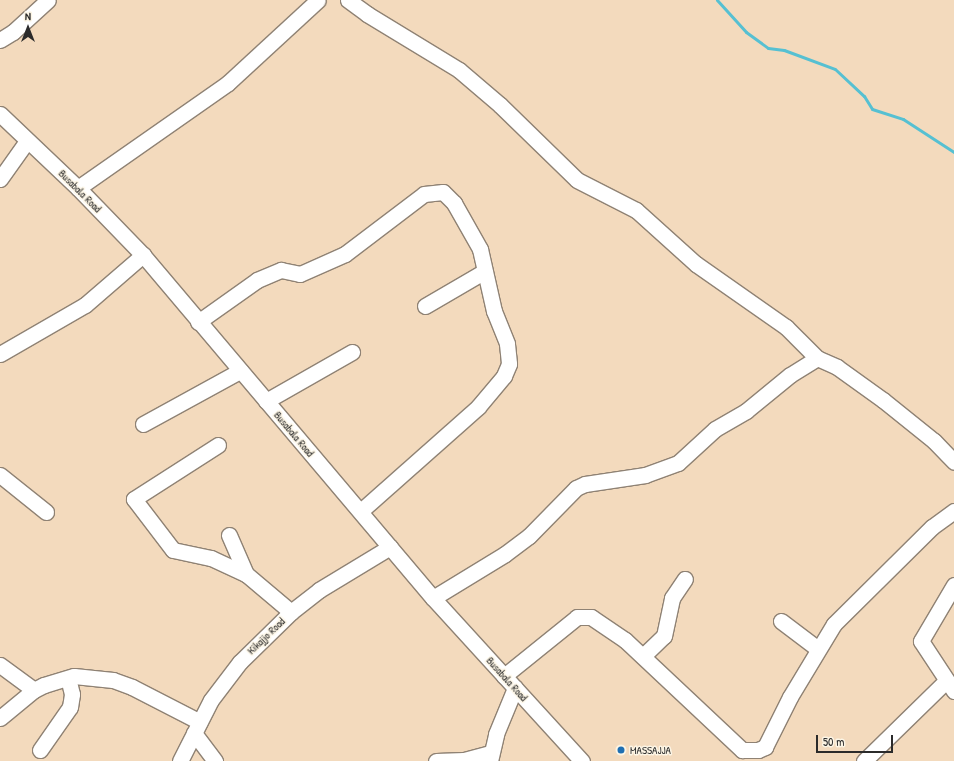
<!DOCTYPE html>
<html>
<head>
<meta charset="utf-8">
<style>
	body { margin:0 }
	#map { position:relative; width:954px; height:761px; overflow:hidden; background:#f3dabd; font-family:"Patrick Hand",sans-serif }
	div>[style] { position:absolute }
	.stream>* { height:3px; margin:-1.5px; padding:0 1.5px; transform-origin:1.5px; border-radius:1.5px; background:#56c0d2 }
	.roads { filter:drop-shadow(1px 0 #8f8274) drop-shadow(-1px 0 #8f8274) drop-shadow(0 1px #8f8274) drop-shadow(0 -1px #8f8274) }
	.minor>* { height:15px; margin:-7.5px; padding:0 7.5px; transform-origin:7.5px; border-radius:7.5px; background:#fff }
	.dots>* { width:11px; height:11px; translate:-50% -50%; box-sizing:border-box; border:2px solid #fcf5e5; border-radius:50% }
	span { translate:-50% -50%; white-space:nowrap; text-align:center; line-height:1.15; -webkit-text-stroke:3px #fcf5e5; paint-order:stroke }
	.street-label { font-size:11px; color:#2b2b2b }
	.poi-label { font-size:11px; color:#2b2b2b }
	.left { translate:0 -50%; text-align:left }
	.north { position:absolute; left:8px; top:8px; width:40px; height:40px; -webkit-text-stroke:3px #fcf5e5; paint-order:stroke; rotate:0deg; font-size:11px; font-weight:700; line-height:16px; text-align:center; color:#2b2b2b }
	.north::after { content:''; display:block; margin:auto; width:14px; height:18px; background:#2b2b2b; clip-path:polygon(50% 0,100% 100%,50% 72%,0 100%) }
	.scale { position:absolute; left:816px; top:735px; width:77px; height:18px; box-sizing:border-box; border:2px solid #2b2b2b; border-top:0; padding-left:5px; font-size:12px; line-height:14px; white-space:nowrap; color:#2b2b2b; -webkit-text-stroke:3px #fcf5e5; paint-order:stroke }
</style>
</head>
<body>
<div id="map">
	<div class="stream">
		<i style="left:717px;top:0;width:43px;rotate:47.8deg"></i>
		<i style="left:746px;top:32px;width:27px;rotate:36deg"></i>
		<i style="left:768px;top:48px;width:16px;rotate:7deg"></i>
		<i style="left:784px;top:50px;width:54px;rotate:20.4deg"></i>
		<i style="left:835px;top:69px;width:40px;rotate:43deg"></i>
		<i style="left:864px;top:96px;width:15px;rotate:58deg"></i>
		<i style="left:872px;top:109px;width:33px;rotate:18deg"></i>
		<i style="left:903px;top:119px;width:61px;rotate:32.9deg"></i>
	</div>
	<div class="roads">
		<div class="minor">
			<i style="left:348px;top:0;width:24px;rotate:36deg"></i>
			<i style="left:367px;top:14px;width:108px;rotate:31.3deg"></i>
			<i style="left:459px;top:70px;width:54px;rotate:40.5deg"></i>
			<i style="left:500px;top:105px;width:107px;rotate:44.2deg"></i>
			<i style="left:577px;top:180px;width:66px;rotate:27deg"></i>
			<i style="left:636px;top:210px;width:81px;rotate:42deg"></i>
			<i style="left:696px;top:264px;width:110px;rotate:35deg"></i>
			<i style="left:786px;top:327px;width:44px;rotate:45deg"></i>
			<i style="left:817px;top:358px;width:22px;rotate:24deg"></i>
			<i style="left:837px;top:367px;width:57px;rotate:35.7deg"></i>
			<i style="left:883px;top:400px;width:65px;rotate:38.8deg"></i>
			<i style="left:934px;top:441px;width:29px;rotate:46deg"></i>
			<i style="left:0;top:40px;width:15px;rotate:-32deg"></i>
			<i style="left:13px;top:32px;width:47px;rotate:-42.4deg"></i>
			<i style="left:0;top:114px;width:108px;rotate:43.5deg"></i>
			<i style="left:78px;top:188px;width:93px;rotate:45.9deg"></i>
			<i style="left:143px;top:255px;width:449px;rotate:49.8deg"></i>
			<i style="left:433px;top:598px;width:221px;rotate:47.6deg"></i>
			<i style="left:0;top:179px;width:47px;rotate:-54.6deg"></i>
			<i style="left:78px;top:188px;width:183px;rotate:-35deg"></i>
			<i style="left:228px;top:83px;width:122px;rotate:-42.7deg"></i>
			<i style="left:425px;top:306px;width:69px;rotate:-30.3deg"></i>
			<i style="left:198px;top:322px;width:72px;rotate:-35.4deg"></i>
			<i style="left:257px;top:280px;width:26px;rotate:-23deg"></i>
			<i style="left:281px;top:270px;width:19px;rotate:12deg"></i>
			<i style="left:300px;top:274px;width:49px;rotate:-24deg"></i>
			<i style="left:345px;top:254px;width:99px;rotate:-37.2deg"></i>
			<i style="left:424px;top:194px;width:19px;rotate:-6deg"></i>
			<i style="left:443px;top:192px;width:16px;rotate:45deg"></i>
			<i style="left:454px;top:203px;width:53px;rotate:60.5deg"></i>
			<i style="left:480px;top:249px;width:64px;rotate:77.3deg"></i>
			<i style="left:494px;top:311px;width:35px;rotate:68deg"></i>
			<i style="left:507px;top:344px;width:20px;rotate:84deg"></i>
			<i style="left:509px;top:364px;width:13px;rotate:113deg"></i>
			<i style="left:504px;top:376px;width:40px;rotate:130deg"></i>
			<i style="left:478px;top:407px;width:157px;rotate:138.4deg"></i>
			<i style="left:0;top:354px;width:98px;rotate:-30deg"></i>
			<i style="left:85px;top:305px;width:77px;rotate:-40.8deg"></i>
			<i style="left:266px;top:401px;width:99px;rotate:-29.7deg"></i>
			<i style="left:143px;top:424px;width:111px;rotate:-28.7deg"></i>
			<i style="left:218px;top:445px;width:100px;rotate:147.3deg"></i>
			<i style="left:134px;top:499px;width:64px;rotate:52.6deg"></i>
			<i style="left:173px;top:550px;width:39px;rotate:12deg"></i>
			<i style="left:211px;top:558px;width:38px;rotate:25deg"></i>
			<i style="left:246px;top:574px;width:59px;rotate:40.2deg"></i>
			<i style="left:0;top:475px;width:59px;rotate:38.8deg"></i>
			<i style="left:229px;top:535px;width:43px;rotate:66.4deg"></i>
			<i style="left:954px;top:585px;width:65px;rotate:120.5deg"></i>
			<i style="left:921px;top:641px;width:60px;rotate:56.6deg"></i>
			<i style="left:433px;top:598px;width:84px;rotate:-31.4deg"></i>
			<i style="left:505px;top:554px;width:30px;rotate:-37deg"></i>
			<i style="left:529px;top:536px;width:67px;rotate:-45.6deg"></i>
			<i style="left:576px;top:488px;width:10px;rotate:-24deg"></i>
			<i style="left:585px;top:484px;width:61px;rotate:-8.5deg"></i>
			<i style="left:645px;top:475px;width:35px;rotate:-20deg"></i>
			<i style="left:678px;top:463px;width:50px;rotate:-42.6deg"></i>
			<i style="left:715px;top:429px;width:36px;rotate:-30deg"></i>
			<i style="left:746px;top:411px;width:57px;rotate:-39.3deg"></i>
			<i style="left:790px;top:375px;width:32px;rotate:-32deg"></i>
			<i style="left:781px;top:621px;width:46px;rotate:37.1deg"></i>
			<i style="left:643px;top:656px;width:29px;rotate:-44deg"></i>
			<i style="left:664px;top:636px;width:39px;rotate:-78deg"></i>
			<i style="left:672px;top:598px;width:23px;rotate:-56deg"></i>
			<i style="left:0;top:665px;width:42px;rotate:36.3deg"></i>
			<i style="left:504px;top:676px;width:94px;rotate:-38.9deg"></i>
			<i style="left:577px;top:617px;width:14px"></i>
			<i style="left:591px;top:617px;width:41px;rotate:34.1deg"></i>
			<i style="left:625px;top:640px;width:161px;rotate:43.2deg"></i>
			<i style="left:742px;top:750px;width:16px"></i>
			<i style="left:758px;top:750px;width:8px;rotate:-23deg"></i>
			<i style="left:765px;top:747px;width:56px;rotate:-63.4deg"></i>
			<i style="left:790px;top:697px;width:85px;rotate:-58.9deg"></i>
			<i style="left:834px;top:624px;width:138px;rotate:-44.7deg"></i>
			<i style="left:932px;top:527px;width:27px;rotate:-36deg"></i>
			<i style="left:0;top:718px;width:44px;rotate:-39.5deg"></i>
			<i style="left:34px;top:690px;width:11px;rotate:-27deg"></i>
			<i style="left:44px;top:685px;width:31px;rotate:-17deg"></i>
			<i style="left:74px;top:676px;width:39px;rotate:6deg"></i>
			<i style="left:113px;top:680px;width:20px;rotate:20deg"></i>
			<i style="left:132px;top:687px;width:76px;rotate:27.2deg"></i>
			<i style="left:194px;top:733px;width:35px;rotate:53deg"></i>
			<i style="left:40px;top:750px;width:52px;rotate:-55.1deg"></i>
			<i style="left:70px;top:707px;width:13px;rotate:-81deg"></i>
			<i style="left:72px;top:694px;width:16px;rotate:-104deg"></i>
			<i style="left:180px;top:761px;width:68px;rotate:-63.1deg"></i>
			<i style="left:211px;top:700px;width:48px;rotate:-52.7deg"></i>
			<i style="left:240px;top:662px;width:71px;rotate:-44.4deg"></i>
			<i style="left:291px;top:612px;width:36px;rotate:-38deg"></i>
			<i style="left:319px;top:590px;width:83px;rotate:-31.2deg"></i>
			<i style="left:436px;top:761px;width:28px;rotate:-2deg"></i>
			<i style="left:464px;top:760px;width:28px;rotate:-15deg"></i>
			<i style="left:490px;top:761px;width:28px;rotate:-77deg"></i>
			<i style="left:496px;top:734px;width:50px;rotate:-67.6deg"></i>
			<i style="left:864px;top:761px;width:115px;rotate:-44.3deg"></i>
		</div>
	</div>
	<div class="dots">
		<i style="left:621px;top:750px;background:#1f6fb2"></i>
	</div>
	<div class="street-label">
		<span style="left:80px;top:191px;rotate:45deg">Busabala Road</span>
		<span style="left:294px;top:434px;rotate:50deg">Busabala Road</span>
		<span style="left:266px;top:636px;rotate:-44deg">Kikajjo Road</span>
		<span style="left:507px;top:679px;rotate:48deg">Busabala Road</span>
	</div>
	<div class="poi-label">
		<span class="left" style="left:630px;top:750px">MASSAJJA</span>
	</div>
	<div class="north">N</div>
	<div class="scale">50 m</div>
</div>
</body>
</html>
